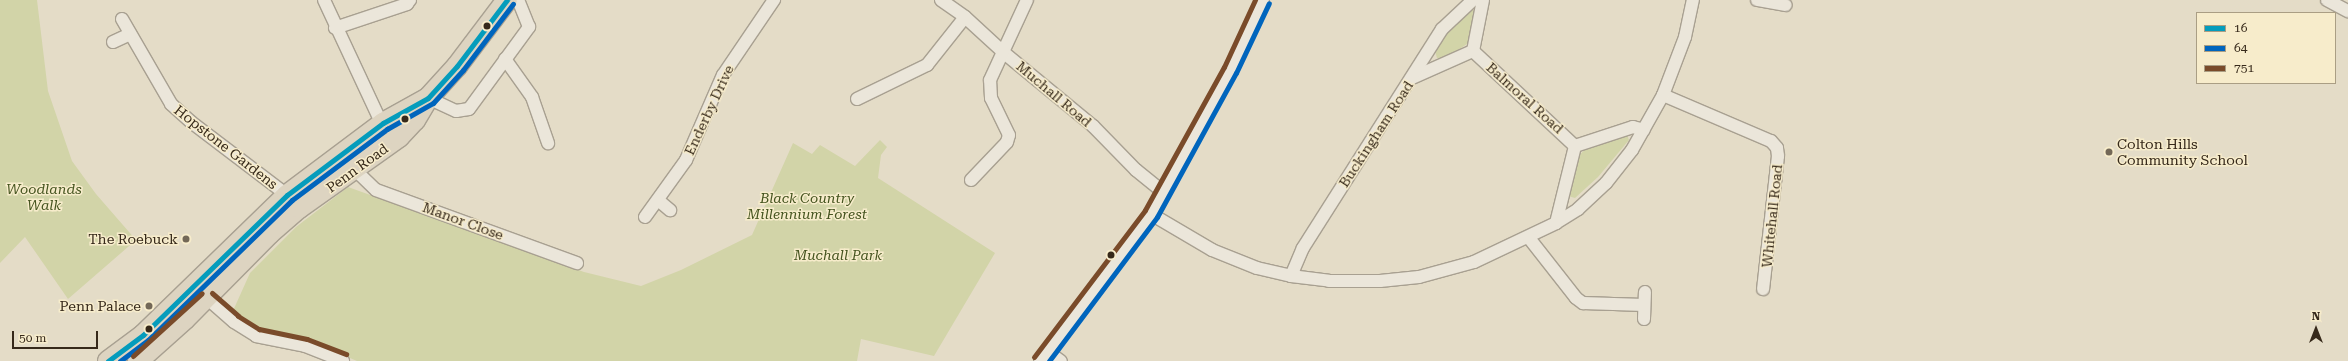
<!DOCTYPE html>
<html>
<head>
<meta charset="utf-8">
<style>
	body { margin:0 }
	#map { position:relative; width:2348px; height:361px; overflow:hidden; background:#e4dcc7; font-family:"Roboto Serif",serif }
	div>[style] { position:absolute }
	.green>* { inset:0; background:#d2d4a8 }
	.roads { filter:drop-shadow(1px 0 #a8a091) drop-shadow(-1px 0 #a8a091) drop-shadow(0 1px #a8a091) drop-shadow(0 -1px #a8a091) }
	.minor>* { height:12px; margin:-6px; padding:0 6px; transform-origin:6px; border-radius:6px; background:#ebe6da }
	.trunk>* { height:20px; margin:-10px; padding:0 10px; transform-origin:10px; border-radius:10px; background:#ddd4c1 }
	.bus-1>* { height:5px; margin:-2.5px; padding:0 2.5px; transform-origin:2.5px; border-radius:2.5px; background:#059cbc }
	.bus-2>* { height:5px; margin:-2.5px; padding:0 2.5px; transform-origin:2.5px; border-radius:2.5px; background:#0065bd }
	.bus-3>* { height:5px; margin:-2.5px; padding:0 2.5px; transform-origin:2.5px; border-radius:2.5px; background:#7a4b2a }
	.dots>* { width:11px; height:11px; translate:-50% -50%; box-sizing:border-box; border:2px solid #f7eccb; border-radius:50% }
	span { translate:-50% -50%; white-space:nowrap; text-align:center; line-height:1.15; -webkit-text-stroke:3px #f7eccb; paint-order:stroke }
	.street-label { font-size:14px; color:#36291a }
	.poi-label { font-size:14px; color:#36291a }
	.left { translate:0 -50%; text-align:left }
	.right { translate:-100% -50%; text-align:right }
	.park-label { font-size:14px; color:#45541f; font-style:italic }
	.legend { position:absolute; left:2196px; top:12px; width:140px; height:72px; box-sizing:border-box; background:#f7eccb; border:1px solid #aa9e84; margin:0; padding:5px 7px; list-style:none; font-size:12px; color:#36291a }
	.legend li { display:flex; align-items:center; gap:8px; height:20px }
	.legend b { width:20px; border:1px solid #aa9e84 }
	.north { position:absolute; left:2296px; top:309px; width:40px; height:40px; -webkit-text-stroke:3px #f7eccb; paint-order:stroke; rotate:0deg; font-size:11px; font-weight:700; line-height:16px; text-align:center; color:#36291a }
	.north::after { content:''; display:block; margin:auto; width:14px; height:18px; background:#36291a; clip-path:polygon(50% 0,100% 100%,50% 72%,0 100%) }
	.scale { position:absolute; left:12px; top:331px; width:86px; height:18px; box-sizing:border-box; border:2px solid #36291a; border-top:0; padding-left:5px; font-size:12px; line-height:14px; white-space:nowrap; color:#36291a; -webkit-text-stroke:3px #f7eccb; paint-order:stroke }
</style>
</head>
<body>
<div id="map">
	<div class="green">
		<i style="clip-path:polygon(0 0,37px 0,48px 91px,72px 161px,96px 194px,136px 240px,68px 299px,25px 237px,0 263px)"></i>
		<i style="clip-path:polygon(1472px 9px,1476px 12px,1470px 42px,1446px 58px,1437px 58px,1435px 51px,1441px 40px,1455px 23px)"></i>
		<i style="clip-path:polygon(1627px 135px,1629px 140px,1598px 177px,1575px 198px,1568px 196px,1577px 158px,1586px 148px)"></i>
		<i style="clip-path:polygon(880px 140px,887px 147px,881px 155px,878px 178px,995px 253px,934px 356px,861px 339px,857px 361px,357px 361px,296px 335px,267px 333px,248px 324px,232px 313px,250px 273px,296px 227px,348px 187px,584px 272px,641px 286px,681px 270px,752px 235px,793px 143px,812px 154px,820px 145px,855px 166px)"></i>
	</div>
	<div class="roads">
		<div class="minor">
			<i style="left:324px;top:0;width:130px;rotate:65deg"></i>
			<i style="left:379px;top:118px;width:13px;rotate:45deg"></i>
			<i style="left:941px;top:0;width:29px;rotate:35deg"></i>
			<i style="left:965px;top:17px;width:52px;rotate:42.6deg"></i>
			<i style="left:1003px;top:52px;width:117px;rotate:39.4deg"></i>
			<i style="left:1093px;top:126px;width:62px;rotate:45.7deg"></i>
			<i style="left:1136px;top:170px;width:35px;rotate:39deg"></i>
			<i style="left:1757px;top:0;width:29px;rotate:10deg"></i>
			<i style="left:2327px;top:0;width:24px;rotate:28deg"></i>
			<i style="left:122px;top:19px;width:98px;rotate:60deg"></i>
			<i style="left:171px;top:104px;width:27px;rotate:42deg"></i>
			<i style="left:191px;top:122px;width:121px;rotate:37.2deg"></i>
			<i style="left:335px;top:28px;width:76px;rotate:-18.4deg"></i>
			<i style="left:407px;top:4px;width:5px;rotate:-53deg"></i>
			<i style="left:113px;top:42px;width:19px;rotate:-25deg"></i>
			<i style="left:1473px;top:51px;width:139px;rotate:43deg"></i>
			<i style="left:505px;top:59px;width:47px;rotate:54.6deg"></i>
			<i style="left:532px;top:97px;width:49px;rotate:70.8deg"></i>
			<i style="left:1412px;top:78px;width:67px;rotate:-23.9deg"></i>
			<i style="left:1473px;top:51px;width:52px;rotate:-78.9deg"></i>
			<i style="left:1663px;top:95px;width:117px;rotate:23.1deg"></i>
			<i style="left:1771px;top:141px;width:9px;rotate:49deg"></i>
			<i style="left:1777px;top:148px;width:8px;rotate:83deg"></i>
			<i style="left:1778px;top:156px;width:134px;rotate:96.4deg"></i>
			<i style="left:428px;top:98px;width:31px;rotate:25deg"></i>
			<i style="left:456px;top:111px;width:13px;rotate:-9deg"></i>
			<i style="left:469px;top:109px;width:102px;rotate:-53.8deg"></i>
			<i style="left:529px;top:27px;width:29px;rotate:-112deg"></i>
			<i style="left:857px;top:99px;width:78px;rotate:-25.9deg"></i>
			<i style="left:927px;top:65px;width:61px;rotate:-51.6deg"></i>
			<i style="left:349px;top:164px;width:37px;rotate:44deg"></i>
			<i style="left:376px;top:190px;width:214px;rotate:20deg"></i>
			<i style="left:971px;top:180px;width:52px;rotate:-46.5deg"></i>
			<i style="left:1007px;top:142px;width:7px;rotate:-74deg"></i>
			<i style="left:1009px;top:135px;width:41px;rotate:-115.9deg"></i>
			<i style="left:991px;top:98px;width:18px;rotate:-93deg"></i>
			<i style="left:990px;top:80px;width:88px;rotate:-65.2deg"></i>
			<i style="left:658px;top:200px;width:16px;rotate:40deg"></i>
			<i style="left:1151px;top:214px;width:71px;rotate:30.5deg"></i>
			<i style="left:1212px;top:250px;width:48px;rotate:21.8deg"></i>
			<i style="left:1257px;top:268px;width:35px;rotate:13deg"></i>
			<i style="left:1291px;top:276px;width:38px;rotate:7deg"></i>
			<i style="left:1329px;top:281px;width:51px"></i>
			<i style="left:1380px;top:281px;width:39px;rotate:-6deg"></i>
			<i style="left:1419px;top:277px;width:57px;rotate:-15.3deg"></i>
			<i style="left:1474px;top:262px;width:91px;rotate:-25.4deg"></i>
			<i style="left:1556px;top:223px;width:26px;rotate:-32deg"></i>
			<i style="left:1578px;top:209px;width:38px;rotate:-43deg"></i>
			<i style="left:1606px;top:183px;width:42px;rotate:-51.8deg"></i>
			<i style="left:1632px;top:150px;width:63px;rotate:-60.6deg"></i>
			<i style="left:1663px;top:95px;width:62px;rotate:-69.2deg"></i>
			<i style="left:1685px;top:37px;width:38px;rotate:-78deg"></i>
			<i style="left:645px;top:217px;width:70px;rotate:-54.3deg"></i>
			<i style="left:686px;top:160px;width:93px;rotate:-66.5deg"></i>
			<i style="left:723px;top:75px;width:91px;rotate:-55.8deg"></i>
			<i style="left:1556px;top:223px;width:79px;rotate:-76.1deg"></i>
			<i style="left:1575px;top:146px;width:61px;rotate:-18.1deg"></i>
			<i style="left:1633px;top:127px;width:11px;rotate:15deg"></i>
			<i style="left:1529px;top:238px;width:76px;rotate:51.9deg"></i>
			<i style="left:1576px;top:298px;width:9px;rotate:36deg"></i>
			<i style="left:1583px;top:303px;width:61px;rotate:1.9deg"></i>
			<i style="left:1291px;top:276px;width:30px;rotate:-67deg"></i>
			<i style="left:1303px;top:248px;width:259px;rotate:-57.6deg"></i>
			<i style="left:1442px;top:29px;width:42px;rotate:-43.1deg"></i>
			<i style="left:201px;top:293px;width:44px;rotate:41.3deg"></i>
			<i style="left:234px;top:322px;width:26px;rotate:32deg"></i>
			<i style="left:256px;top:336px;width:50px;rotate:11.5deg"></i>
			<i style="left:305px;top:346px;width:41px;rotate:21.5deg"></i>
			<i style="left:1644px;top:319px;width:27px;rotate:-88deg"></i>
			<i style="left:1047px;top:351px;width:17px;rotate:36deg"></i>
			<i style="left:1040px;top:361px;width:184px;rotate:-52.9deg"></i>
			<i style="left:1151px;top:214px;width:164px;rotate:-61.3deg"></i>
			<i style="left:1230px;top:70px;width:77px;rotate:-64.8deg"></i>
		</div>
		<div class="trunk">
			<i style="left:108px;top:361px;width:44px;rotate:-36.6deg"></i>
			<i style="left:143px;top:335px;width:201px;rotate:-44.2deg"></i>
			<i style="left:287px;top:195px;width:120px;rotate:-36.9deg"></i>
			<i style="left:383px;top:123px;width:51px;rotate:-29.1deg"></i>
			<i style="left:138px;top:361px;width:63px;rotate:-41.8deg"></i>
			<i style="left:185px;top:319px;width:120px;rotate:-45.3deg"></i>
			<i style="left:269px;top:234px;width:40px;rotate:-41deg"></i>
			<i style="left:299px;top:208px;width:123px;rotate:-35.4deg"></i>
			<i style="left:399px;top:137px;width:23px;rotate:-47deg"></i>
			<i style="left:415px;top:120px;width:26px;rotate:-59deg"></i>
			<i style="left:428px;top:98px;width:43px;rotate:-47.8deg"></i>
			<i style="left:457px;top:66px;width:83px;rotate:-52.9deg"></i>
		</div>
	</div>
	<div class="bus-1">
		<i style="left:108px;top:361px;width:44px;rotate:-36.6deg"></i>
		<i style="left:143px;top:335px;width:201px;rotate:-44.2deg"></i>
		<i style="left:287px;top:195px;width:120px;rotate:-36.9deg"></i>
		<i style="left:383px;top:123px;width:51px;rotate:-29.1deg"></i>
		<i style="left:428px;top:98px;width:43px;rotate:-47.8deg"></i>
		<i style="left:457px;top:66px;width:83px;rotate:-52.9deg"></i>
	</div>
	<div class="bus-2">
		<i style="left:120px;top:361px;width:35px;rotate:-37deg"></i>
		<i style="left:148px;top:340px;width:201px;rotate:-44.2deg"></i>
		<i style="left:292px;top:200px;width:119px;rotate:-36.8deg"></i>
		<i style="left:387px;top:129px;width:53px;rotate:-29.5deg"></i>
		<i style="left:433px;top:103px;width:45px;rotate:-47.7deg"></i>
		<i style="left:463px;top:70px;width:83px;rotate:-52.9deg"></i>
		<i style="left:1049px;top:361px;width:180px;rotate:-53.1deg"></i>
		<i style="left:1157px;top:217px;width:164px;rotate:-61.3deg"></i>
		<i style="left:1236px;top:73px;width:77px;rotate:-64.8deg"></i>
	</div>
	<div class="bus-3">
		<i style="left:212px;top:293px;width:35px;rotate:41deg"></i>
		<i style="left:238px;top:316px;width:25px;rotate:32deg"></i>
		<i style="left:259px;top:329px;width:49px;rotate:11.8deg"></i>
		<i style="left:307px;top:339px;width:42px;rotate:21deg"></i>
		<i style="left:133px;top:356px;width:93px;rotate:-42.4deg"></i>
		<i style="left:1034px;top:357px;width:184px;rotate:-52.9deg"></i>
		<i style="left:1145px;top:210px;width:163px;rotate:-61.1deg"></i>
		<i style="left:1224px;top:67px;width:74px;rotate:-65.2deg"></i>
	</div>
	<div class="dots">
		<i style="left:487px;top:26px;background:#36291a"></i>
		<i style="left:405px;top:119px;background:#36291a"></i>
		<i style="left:2109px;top:152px;background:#736857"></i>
		<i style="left:186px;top:239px;background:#736857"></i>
		<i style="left:1111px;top:255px;background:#36291a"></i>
		<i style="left:149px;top:306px;background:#736857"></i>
		<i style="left:149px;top:329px;background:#36291a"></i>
	</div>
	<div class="street-label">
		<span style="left:1054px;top:94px;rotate:40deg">Muchall Road</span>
		<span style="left:1525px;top:98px;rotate:42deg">Balmoral Road</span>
		<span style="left:709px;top:110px;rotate:-65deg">Enderby Drive</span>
		<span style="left:1376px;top:134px;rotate:-57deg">Buckingham Road</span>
		<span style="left:226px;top:147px;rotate:38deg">Hopstone Gardens</span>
		<span style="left:357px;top:168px;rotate:-36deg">Penn Road</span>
		<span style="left:1772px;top:216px;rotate:-84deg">Whitehall Road</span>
		<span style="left:463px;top:221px;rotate:20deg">Manor Close</span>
	</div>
	<div class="poi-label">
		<span class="left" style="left:2117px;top:152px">Colton Hills<br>Community School</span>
		<span class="right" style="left:178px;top:239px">The Roebuck</span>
		<span class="right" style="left:141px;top:306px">Penn Palace</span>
	</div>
	<div class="park-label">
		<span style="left:44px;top:197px">Woodlands<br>Walk</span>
		<span style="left:807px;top:206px">Black Country<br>Millennium Forest</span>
		<span style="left:838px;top:255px">Muchall Park</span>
	</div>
	<ul class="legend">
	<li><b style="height:5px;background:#059cbc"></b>16</li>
	<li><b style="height:5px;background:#0065bd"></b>64</li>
	<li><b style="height:5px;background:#7a4b2a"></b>751</li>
	</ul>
	<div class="north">N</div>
	<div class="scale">50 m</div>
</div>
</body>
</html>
